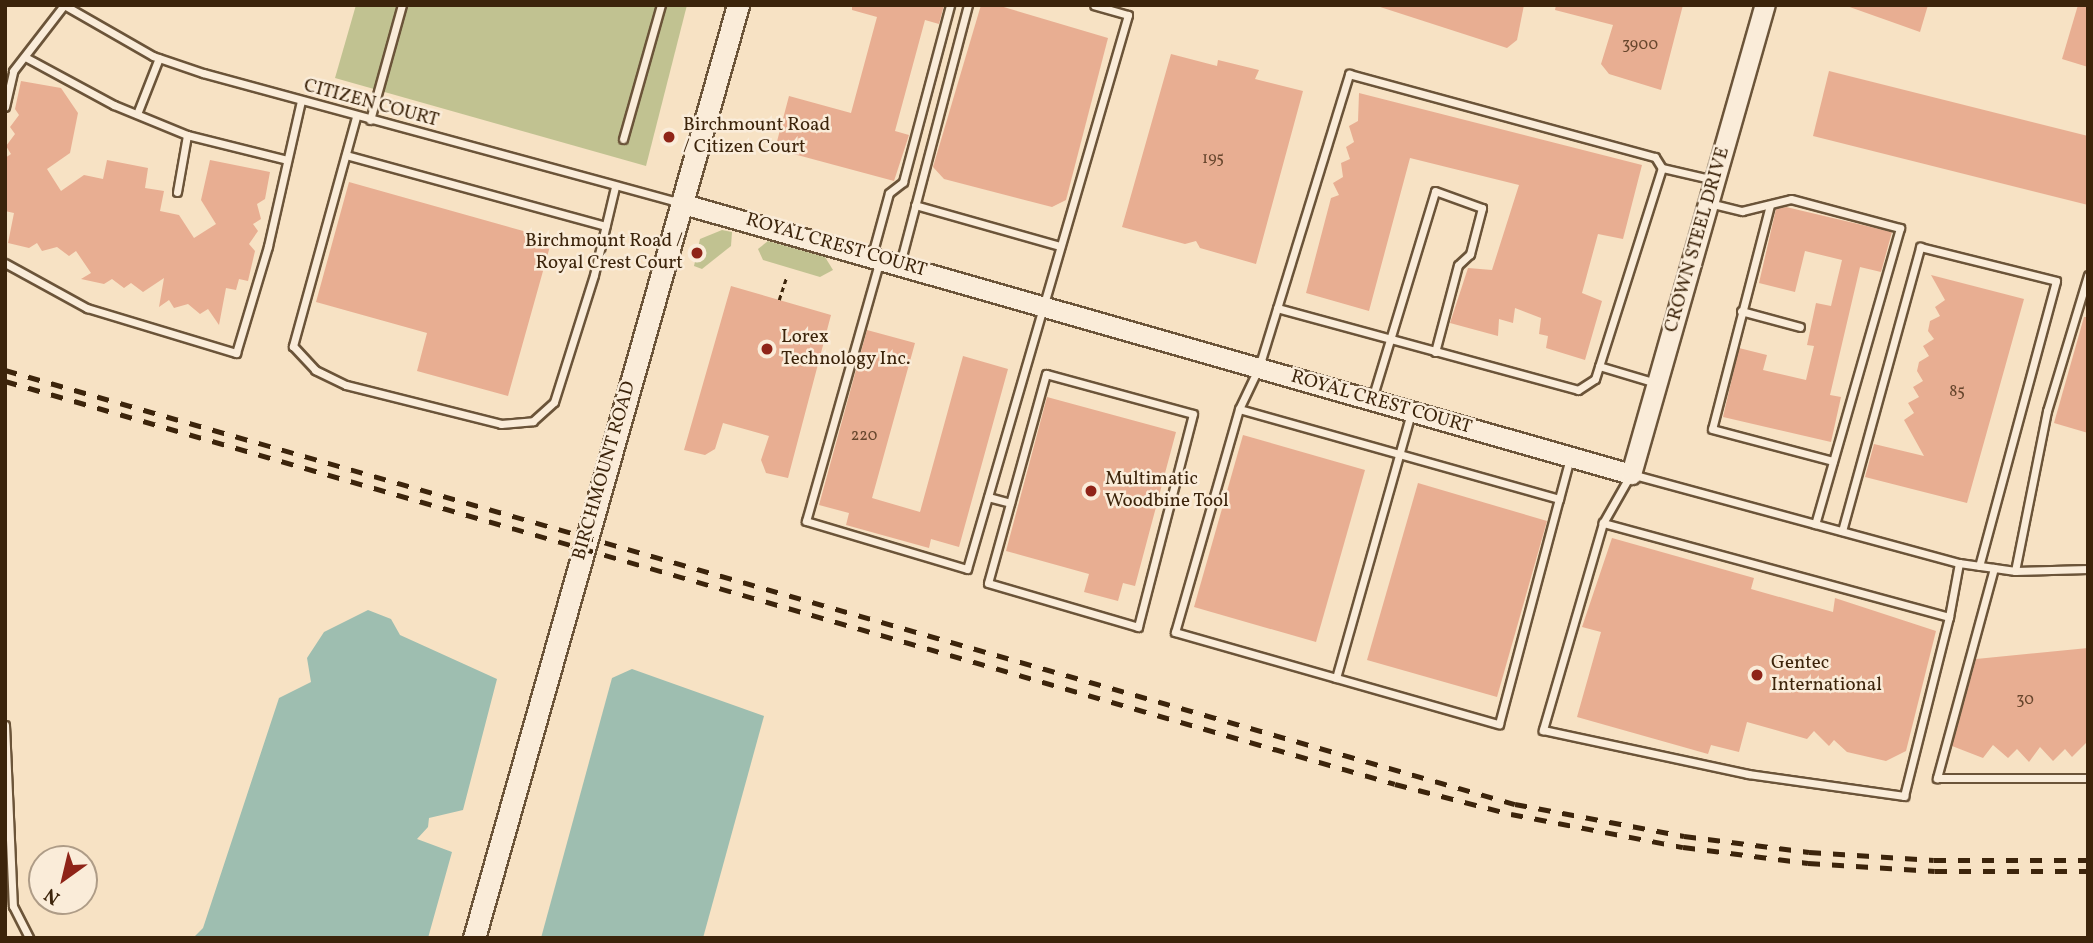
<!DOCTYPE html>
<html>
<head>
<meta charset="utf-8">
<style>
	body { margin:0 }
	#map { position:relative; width:2093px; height:943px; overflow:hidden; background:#f7e2c4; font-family:Vollkorn,serif }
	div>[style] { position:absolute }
	.green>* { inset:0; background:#c1c291 }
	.water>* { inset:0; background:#9ebeb0 }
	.building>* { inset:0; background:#e8ae92 }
	.path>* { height:2.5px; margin-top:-1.25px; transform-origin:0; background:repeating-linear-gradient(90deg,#3c240b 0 5px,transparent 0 8.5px) }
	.roads { filter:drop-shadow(2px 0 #6b5439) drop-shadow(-2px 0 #6b5439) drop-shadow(0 2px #6b5439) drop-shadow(0 -2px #6b5439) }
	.service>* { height:7px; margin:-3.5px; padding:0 3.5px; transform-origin:3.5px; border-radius:3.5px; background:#faecd9 }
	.tertiary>* { height:19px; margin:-9.5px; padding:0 9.5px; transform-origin:9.5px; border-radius:9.5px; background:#faecd9 }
	.secondary>* { height:21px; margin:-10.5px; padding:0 10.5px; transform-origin:10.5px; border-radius:10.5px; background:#faecd9 }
	.rail>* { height:5px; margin-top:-2.5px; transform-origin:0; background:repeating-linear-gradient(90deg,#3c240b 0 12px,transparent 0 24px) }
	.dots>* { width:19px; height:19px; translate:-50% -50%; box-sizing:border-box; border:4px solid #faecd9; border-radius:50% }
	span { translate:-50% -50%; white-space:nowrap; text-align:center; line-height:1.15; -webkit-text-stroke:5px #faecd9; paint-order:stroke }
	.number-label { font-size:16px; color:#67462d }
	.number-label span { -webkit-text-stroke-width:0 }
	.street-label { font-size:19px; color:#3c240b }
	.poi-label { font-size:19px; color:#3c240b }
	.left { translate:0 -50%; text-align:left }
	.right { translate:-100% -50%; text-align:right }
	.frame { position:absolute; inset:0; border:7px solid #3c240b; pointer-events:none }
	.north { position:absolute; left:28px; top:845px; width:70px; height:70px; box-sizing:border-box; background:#faecd9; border:2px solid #ae9c87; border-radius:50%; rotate:214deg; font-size:19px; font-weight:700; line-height:28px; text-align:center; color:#3c240b }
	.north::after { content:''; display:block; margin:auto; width:24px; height:32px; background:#8f2418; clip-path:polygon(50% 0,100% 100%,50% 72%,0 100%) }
</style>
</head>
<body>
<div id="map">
	<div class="green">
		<i style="clip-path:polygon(356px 5px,687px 5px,646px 166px,335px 78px)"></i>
		<i style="clip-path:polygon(722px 230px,732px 232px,731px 246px,702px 269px,694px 266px,700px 239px)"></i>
		<i style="clip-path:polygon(768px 241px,825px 257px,833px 270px,820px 277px,763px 260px,758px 249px)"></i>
	</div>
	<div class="water">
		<i style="clip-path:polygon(368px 610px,391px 619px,400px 635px,497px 679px,463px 810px,429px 818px,428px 827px,417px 839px,452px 852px,428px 938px,193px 938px,203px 928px,279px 698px,311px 682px,307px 658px,324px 632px)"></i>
		<i style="clip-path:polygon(632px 669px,764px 716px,703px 938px,541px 938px,612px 678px)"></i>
	</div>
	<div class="building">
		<i style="clip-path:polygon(852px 5px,944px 5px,939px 24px,925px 20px,895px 131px,909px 135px,894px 181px,775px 149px,789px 96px,851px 113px,877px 17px,852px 10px)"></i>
		<i style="clip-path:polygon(981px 5px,997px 5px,1108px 38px,1066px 200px,1052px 207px,944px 179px,933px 167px)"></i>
		<i style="clip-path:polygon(1374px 5px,1524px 5px,1517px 40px,1507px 48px)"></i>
		<i style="clip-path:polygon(1556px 5px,1683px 5px,1661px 90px,1609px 74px,1601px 64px,1613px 25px,1555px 10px)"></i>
		<i style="clip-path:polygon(1844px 5px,1928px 5px,1920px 32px)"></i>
		<i style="clip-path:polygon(2078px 5px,2088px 5px,2088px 67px,2062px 59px)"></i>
		<i style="clip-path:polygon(1171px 54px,1217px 66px,1218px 60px,1259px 70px,1255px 79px,1303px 91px,1256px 264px,1200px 248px,1196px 241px,1185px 244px,1122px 227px)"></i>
		<i style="clip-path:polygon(1829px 71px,2088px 136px,2088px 205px,1813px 136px)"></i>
		<i style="clip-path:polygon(21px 81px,61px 88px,78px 113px,70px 153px,47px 169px,61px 191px,84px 175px,103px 179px,107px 160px,148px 168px,145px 188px,164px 191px,160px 211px,179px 215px,194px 238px,216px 224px,201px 200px,210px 160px,270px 172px,265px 199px,257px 204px,261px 219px,253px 224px,258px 231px,249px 244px,255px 251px,248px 281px,239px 279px,236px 290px,226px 288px,219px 325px,208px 309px,200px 314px,188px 304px,174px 308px,169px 300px,159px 307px,164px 278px,143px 292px,131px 283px,124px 288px,112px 279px,104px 284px,81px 279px,91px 273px,76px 251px,69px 256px,57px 247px,42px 251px,37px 243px,29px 248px,8px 243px,14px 213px,5px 211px,5px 158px,11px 154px,6px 146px,15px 134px,10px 127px,19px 115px,15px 109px)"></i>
		<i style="clip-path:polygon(1359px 93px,1642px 165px,1623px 239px,1598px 234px,1582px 293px,1602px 301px,1585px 360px,1546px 348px,1548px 336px,1539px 334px,1541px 318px,1515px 308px,1513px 323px,1499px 319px,1498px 336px,1450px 323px,1468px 268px,1492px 270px,1519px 185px,1410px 158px,1369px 311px,1306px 293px,1331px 198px,1339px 195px,1333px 183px,1343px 177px,1341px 163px,1350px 159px,1346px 147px,1354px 142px,1349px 126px,1358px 121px)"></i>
		<i style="clip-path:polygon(349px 182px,552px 239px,508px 396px,417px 371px,427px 333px,316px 302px)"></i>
		<i style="clip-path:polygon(1786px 207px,1892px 232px,1881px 272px,1860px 267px,1830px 395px,1841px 397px,1831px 442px,1723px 417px,1739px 348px,1767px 355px,1763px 370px,1806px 380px,1814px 346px,1807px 345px,1816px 303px,1831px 306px,1842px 260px,1805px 251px,1795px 292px,1759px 283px,1776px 209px)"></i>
		<i style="clip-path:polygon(1931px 275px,2024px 299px,1967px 503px,1865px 477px,1874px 444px,1924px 456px,1904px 420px,1914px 413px,1908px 403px,1919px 397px,1913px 387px,1923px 381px,1917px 371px,1919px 362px,1929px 356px,1923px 346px,1934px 339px,1928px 331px,1930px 321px,1940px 316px,1935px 307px,1945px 300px)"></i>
		<i style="clip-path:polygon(731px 286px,831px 315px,788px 478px,766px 473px,761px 460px,769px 436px,723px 423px,715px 449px,705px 455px,684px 450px)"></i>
		<i style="clip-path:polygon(2084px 317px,2088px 317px,2088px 433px,2054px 423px)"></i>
		<i style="clip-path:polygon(867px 330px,915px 343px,872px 498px,920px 512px,963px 356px,1008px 369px,959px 547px,931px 539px,929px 548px,846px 525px,849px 513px,819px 505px)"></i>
		<i style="clip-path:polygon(1047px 397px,1176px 432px,1135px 586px,1123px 583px,1118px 601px,1084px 592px,1089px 574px,1006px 551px)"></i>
		<i style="clip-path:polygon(1243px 435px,1365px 470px,1316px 642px,1194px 607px)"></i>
		<i style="clip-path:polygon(1418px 483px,1547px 521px,1497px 697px,1367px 660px)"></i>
		<i style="clip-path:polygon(1612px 538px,1754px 578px,1751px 589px,1833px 612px,1835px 598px,1936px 631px,1906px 751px,1886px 761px,1847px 752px,1834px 740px,1829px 746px,1814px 731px,1807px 739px,1747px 722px,1739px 752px,1711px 745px,1708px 754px,1577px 717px,1601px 632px,1582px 627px)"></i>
		<i style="clip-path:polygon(2088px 648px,2088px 741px,2072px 757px,2065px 749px,2053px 761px,2040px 747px,2029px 762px,2017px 749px,2008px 758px,1993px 745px,1983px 758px,1952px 746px,1976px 659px)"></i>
	</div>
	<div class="path">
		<i style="left:779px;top:300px;width:25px;rotate:-72deg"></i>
	</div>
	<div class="roads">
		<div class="service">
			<i style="left:64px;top:5px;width:103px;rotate:29.8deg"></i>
			<i style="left:153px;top:56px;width:53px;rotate:18.8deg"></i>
			<i style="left:203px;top:73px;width:494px;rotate:15.2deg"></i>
			<i style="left:27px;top:58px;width:99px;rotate:28.4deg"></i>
			<i style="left:114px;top:105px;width:79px;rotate:22.3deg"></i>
			<i style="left:187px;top:135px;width:103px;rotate:14deg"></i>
			<i style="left:5px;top:107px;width:37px;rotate:-77deg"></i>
			<i style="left:13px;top:71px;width:83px;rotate:-52.3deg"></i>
			<i style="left:137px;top:114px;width:60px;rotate:-68.6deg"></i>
			<i style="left:356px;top:117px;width:238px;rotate:105.4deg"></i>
			<i style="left:293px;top:346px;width:33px;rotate:47deg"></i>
			<i style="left:315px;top:370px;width:34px;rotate:26deg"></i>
			<i style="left:346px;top:385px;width:160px;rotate:14.1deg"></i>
			<i style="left:501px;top:424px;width:32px;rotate:-5deg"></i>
			<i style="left:533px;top:421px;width:28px;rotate:-42deg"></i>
			<i style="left:554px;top:402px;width:133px;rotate:-72.5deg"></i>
			<i style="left:594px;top:275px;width:90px;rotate:-76.6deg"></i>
			<i style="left:370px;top:120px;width:119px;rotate:-74.5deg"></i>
			<i style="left:623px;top:139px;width:139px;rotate:-74.2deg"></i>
			<i style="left:346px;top:155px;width:269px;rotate:15.3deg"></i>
			<i style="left:177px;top:192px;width:58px;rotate:-80deg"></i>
			<i style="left:1709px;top:203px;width:34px;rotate:14deg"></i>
			<i style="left:1742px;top:211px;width:50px;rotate:-13.8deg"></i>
			<i style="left:1791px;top:199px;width:113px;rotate:14.9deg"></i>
			<i style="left:1900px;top:228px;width:308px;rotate:106deg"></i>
			<i style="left:915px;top:205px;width:151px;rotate:15.8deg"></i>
			<i style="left:1770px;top:205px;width:231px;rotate:104.5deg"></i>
			<i style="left:1712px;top:429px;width:125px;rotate:14.8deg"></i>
			<i style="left:872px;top:255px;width:64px;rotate:-74.7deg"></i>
			<i style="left:889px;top:193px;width:18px;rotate:-38deg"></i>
			<i style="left:903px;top:182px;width:183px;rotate:-75.1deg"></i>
			<i style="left:5px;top:263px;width:94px;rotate:28.8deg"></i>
			<i style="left:87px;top:308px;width:156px;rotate:16.8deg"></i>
			<i style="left:236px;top:353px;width:112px;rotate:-73.3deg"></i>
			<i style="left:268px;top:246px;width:149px;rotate:-77.2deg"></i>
			<i style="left:879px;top:263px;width:268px;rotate:105.8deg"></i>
			<i style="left:806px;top:521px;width:168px;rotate:16.6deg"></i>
			<i style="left:967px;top:569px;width:577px;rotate:-73.8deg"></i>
			<i style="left:1128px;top:15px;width:35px;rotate:-164deg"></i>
			<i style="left:900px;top:264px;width:268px;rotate:-75.3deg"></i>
			<i style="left:1277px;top:308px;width:312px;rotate:15.2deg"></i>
			<i style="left:1578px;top:390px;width:20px;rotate:-33deg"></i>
			<i style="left:1595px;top:379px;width:221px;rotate:-72.4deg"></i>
			<i style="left:1662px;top:168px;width:53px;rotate:13deg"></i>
			<i style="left:1741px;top:311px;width:61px;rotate:15.2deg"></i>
			<i style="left:1599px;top:366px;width:59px;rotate:16.6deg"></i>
			<i style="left:1046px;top:374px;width:152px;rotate:15.2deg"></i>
			<i style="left:1193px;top:414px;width:220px;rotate:104.5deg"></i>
			<i style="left:1138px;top:627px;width:156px;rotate:-163.7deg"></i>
			<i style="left:988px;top:583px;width:217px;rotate:-74.5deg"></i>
			<i style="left:1372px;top:399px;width:217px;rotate:-73.1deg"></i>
			<i style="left:1435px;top:191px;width:50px;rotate:19.9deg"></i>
			<i style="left:1482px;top:208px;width:48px;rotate:104.6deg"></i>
			<i style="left:1470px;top:254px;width:16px;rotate:137deg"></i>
			<i style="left:1458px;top:265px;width:90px;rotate:104.8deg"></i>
			<i style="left:1239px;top:409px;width:47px;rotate:-64.5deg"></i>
			<i style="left:1259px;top:367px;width:307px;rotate:-72.9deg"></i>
			<i style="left:1349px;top:74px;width:317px;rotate:15.2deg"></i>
			<i style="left:1655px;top:157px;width:13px;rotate:58deg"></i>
			<i style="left:988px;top:497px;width:23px;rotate:15deg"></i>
			<i style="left:1559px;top:499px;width:332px;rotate:-164.3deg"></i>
			<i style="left:1239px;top:409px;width:232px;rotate:106deg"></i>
			<i style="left:1175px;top:632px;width:337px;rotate:15.9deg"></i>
			<i style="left:1499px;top:724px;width:233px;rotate:-75.1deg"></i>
			<i style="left:1559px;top:499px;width:42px;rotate:-75deg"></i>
			<i style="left:1603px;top:523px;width:56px;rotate:-60.3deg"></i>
			<i style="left:1631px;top:474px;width:340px;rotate:15.2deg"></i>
			<i style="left:1959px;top:563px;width:57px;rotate:8.1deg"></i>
			<i style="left:2015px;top:571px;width:73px;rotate:-1.6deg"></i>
			<i style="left:1842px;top:531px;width:295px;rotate:-74.6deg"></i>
			<i style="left:1920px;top:247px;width:140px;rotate:14deg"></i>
			<i style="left:2056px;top:281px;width:295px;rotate:105.1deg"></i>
			<i style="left:1994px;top:568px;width:218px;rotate:105.2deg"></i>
			<i style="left:1937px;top:778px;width:151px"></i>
			<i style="left:2015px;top:571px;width:163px;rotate:-78.7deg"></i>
			<i style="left:2047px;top:411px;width:142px;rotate:-73.2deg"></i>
			<i style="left:1949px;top:617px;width:359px;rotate:-164.8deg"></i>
			<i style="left:1603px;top:523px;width:216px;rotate:106.2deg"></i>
			<i style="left:1543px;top:730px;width:210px;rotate:12.1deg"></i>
			<i style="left:1748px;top:774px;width:158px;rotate:8deg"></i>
			<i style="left:1904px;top:796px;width:185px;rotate:-75.9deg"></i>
			<i style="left:1949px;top:617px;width:55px;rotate:-79.5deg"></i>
			<i style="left:1336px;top:678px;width:275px;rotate:-74.2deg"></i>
			<i style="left:5px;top:725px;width:181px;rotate:87.5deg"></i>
			<i style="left:13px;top:906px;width:36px;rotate:63deg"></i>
		</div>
		<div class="tertiary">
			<i style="left:680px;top:203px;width:989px;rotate:15.91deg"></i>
			<i style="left:1631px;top:474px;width:488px;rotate:-74.1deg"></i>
		</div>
		<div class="secondary">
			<i style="left:474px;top:938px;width:970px;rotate:-74.2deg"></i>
		</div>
	</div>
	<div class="rail">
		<i style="left:5px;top:370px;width:1571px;rotate:16.04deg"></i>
		<i style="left:1515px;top:804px;width:172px;rotate:10.7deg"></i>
		<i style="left:1684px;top:836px;width:126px;rotate:7.3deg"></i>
		<i style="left:1809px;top:852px;width:125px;rotate:3.7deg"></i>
		<i style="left:1934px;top:860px;width:154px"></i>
		<i style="left:5px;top:381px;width:1447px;rotate:16.17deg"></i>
		<i style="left:1395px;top:784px;width:120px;rotate:14.5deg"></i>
		<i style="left:1511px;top:814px;width:175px;rotate:10.9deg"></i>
		<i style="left:1683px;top:847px;width:126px;rotate:7.3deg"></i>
		<i style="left:1808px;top:863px;width:127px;rotate:3.6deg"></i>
		<i style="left:1935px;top:871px;width:153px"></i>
	</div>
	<div class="dots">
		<i style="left:669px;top:137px;background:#8f2418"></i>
		<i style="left:697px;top:253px;background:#8f2418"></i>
		<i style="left:767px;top:349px;background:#8f2418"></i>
		<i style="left:1091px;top:491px;background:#8f2418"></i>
		<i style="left:1757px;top:675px;background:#8f2418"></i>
	</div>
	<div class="number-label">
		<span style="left:1640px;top:45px">3900</span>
		<span style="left:1213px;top:159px">195</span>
		<span style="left:1957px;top:392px">85</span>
		<span style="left:864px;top:436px">220</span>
		<span style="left:2025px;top:700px">30</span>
	</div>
	<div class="street-label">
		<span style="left:371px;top:104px;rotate:15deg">CITIZEN COURT</span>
		<span style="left:1698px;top:240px;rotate:-74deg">CROWN STEEL DRIVE</span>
		<span style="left:836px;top:246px;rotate:16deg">ROYAL CREST COURT</span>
		<span style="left:1381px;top:403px;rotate:16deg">ROYAL CREST COURT</span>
		<span style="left:605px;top:471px;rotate:-74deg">BIRCHMOUNT ROAD</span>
	</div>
	<div class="poi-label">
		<span class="left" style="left:683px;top:137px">Birchmount Road<br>/ Citizen Court</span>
		<span class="right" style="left:683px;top:253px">Birchmount Road /<br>Royal Crest Court</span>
		<span class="left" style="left:781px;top:349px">Lorex<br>Technology Inc.</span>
		<span class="left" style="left:1105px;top:491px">Multimatic<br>Woodbine Tool</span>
		<span class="left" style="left:1771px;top:675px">Gentec<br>International</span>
	</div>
	<div class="frame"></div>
	<div class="north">N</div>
</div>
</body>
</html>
